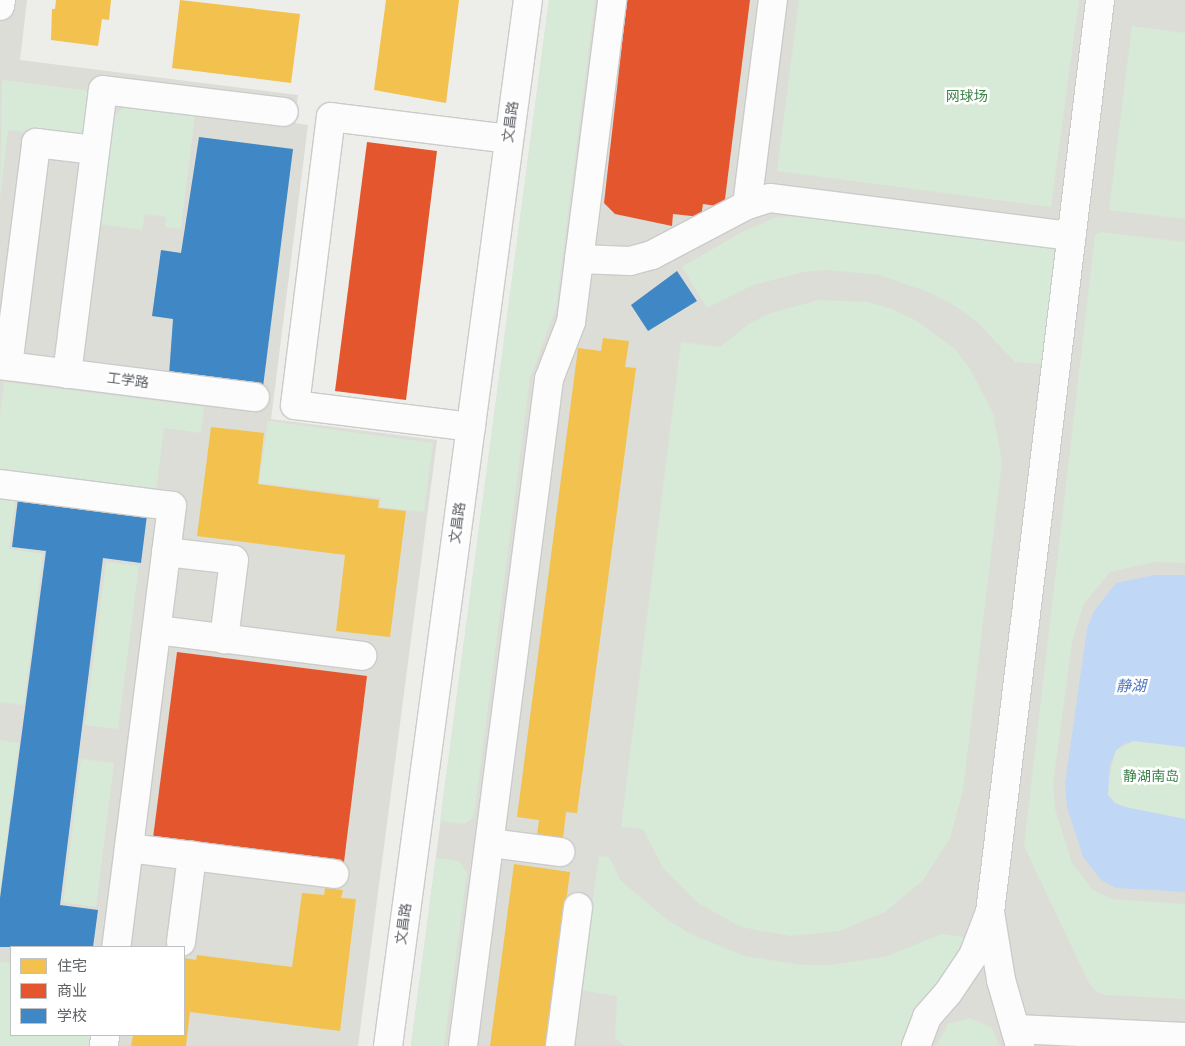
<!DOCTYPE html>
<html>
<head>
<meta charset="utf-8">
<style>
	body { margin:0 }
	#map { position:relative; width:1185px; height:1046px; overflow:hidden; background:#edede9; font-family:"Source Sans 3","Noto Sans SC",sans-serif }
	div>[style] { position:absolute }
	.education>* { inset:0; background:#ddddd7 }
	.green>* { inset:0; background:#d7e9d7 }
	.water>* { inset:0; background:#c0d7f5 }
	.homes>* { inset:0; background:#f2c14e }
	.shops>* { inset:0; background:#e4572e }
	.schools>* { inset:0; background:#3f88c5 }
	.roads { filter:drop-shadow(1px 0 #cbcbcb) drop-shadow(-1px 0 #cbcbcb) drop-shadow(0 1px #cbcbcb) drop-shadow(0 -1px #cbcbcb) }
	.minor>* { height:28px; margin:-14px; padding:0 14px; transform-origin:14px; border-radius:14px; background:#fcfcfc }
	span { translate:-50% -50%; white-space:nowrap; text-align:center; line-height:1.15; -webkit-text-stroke:5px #fff; paint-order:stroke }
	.park-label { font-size:14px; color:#3a8146 }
	.street-label { font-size:14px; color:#5e6166 }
	.water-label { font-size:15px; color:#4f76bd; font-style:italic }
	.legend { position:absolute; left:10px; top:946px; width:175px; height:90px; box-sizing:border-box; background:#fff; border:1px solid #bfc0c2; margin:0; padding:6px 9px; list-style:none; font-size:15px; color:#5e6166 }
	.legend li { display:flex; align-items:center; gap:10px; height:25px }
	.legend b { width:25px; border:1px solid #bfc0c2 }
</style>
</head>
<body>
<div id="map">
	<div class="education">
		<i style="clip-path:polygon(evenodd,0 0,27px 0,20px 60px,298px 95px,295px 123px,308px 125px,271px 419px,437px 440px,358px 1046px,0 1046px,0 0,11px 947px,184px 947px,184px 1035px,11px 1035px,11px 947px)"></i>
		<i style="clip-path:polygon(549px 0,1185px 0,1185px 1046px,411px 1046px)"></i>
	</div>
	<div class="green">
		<i style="clip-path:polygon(549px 0,595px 0,556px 308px,530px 378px,474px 817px,464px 824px,440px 821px)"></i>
		<i style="clip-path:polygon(799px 0,1079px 0,1051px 207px,777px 171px)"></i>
		<i style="clip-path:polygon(1132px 26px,1185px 33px,1185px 219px,1109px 210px)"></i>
		<i style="clip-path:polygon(2px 80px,91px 91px,85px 140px,8px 130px,0 199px)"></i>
		<i style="clip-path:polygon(131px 106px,195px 114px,181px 229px,165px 227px,166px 217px,145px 214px,142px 230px,98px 224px,113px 117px,124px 107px)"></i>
		<i style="clip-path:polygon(791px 216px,1049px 248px,1055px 251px,1058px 257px,1045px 364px,1015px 362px,977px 322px,955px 306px,931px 293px,879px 275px,828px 270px,803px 272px,753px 285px,707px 308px,682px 267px,742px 232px,774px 218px)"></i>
		<i style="clip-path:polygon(1101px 232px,1185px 242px,1185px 563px,1154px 562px,1110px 572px,1083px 605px,1072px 643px,1053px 784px,1055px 809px,1072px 863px,1093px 890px,1112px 899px,1185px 904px,1185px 999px,1105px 995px,1097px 992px,1089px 983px,1024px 846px,1095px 235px)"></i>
		<i style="clip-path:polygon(819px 300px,868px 302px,892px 309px,915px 320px,955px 349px,970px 369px,993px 413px,1002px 462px,963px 790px,950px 838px,923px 880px,885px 912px,839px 931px,790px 936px,741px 927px,698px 903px,663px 868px,643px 829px,621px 827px,681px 342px,720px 347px,749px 324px,771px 313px)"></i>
		<i style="clip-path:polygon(4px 382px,204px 407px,201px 433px,164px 428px,156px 491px,5px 472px,0 470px,0 414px)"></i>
		<i style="clip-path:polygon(268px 421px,433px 443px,424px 512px,380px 507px,381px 498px,259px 483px)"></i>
		<i style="clip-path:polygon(0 494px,16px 496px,9px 549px,43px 554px,24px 705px,0 702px)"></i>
		<i style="clip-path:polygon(106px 562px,139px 566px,118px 729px,85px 725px)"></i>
		<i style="clip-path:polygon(0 740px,19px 743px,0 894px)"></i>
		<i style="clip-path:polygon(1134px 741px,1185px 747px,1185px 819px,1125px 807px,1115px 803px,1108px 795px,1108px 781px,1116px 750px)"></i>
		<i style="clip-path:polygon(81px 759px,114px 763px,96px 907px,63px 902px)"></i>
		<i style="clip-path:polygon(599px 856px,609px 857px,621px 881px,666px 919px,691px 934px,745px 956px,802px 965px,831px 965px,888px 956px,941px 934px,963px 937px,966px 941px,911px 1020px,901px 1046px,625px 1046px,615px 1038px,617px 996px,580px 990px)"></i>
		<i style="clip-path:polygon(436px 858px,459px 861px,467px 873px,444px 1046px,411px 1046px)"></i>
		<i style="clip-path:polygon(0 962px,11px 963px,11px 1035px,94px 1035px,93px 1046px,0 1046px)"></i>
		<i style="clip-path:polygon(970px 1018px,991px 1027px,1000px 1046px,936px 1046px,948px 1024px)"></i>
	</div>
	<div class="water">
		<i style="clip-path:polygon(1155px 575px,1185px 575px,1185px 747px,1134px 741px,1124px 744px,1116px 750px,1110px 765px,1108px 795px,1115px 803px,1125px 807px,1185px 819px,1185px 892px,1116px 888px,1101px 880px,1083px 857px,1067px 807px,1065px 784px,1087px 629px,1094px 611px,1116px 583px)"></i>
	</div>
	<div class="homes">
		<i style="clip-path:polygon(56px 0,111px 0,109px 20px,102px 19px,98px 46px,51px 40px,52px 9px,55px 9px)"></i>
		<i style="clip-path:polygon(180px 0,300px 14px,291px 83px,172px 68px)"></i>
		<i style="clip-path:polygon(386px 0,459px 0,446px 103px,374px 90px)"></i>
		<i style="clip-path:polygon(603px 338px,629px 341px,625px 367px,636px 368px,577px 813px,566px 812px,563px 839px,537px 835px,539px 820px,517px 817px,578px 348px,601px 351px)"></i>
		<i style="clip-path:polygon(211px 427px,264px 433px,258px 484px,379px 500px,378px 508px,406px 511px,390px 637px,336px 631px,345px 555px,197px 536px)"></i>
		<i style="clip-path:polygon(514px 864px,570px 872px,547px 1046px,490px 1046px)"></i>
		<i style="clip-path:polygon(325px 888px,343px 890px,341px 898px,356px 899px,340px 1031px,190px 1012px,186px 1046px,131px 1046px,133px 1035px,184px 1035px,184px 958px,196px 960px,197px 955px,292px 967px,302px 893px,324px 895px)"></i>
	</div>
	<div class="shops">
		<i style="clip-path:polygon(627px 0,750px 0,724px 207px,703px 204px,701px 217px,673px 214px,672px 226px,615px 214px,604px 203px)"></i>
		<i style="clip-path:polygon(367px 142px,437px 151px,406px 400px,335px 391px)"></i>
		<i style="clip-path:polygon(177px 652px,367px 676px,344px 862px,153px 838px)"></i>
	</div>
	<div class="schools">
		<i style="clip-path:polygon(199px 137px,293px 149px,263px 387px,169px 375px,173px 319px,152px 316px,161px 250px,181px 253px)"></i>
		<i style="clip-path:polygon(677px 271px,697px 301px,648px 331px,631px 305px)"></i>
		<i style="clip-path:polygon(18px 499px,147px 515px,141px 563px,103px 558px,60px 905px,98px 910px,93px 947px,0 947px,0 898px,46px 551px,12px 547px)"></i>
	</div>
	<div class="roads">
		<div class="minor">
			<i style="left:0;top:6px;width:6px;rotate:-81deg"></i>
			<i style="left:747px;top:205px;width:207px;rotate:-82.8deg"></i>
			<i style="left:579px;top:259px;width:51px;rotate:2.2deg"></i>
			<i style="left:630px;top:261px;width:23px;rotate:-15deg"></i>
			<i style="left:652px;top:255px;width:107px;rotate:-27.8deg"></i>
			<i style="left:747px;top:205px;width:24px;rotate:-17deg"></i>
			<i style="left:770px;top:198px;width:304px;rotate:7.2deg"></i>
			<i style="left:0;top:365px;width:257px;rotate:7.2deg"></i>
			<i style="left:8px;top:366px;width:225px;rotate:-82.8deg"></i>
			<i style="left:36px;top:143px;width:59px;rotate:6.8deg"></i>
			<i style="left:67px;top:374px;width:286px;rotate:-82.8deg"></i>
			<i style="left:103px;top:90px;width:182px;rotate:6.9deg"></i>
			<i style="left:471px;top:427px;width:177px;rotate:-172.9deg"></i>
			<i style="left:295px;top:405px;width:290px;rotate:-82.9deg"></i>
			<i style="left:331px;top:117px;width:179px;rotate:7deg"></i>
			<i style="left:0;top:484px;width:173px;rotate:7.3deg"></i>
			<i style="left:172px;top:506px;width:445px;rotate:97.2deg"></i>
			<i style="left:166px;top:552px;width:68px;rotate:6.7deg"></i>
			<i style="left:234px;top:560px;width:80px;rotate:97.2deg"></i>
			<i style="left:157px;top:630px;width:207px;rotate:7.2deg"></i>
			<i style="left:490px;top:843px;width:71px;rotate:7.3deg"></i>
			<i style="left:129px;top:848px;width:207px;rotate:7.2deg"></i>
			<i style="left:990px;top:912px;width:919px;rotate:-83.12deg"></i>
			<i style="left:181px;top:942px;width:87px;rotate:-82.7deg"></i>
			<i style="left:1016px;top:1029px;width:169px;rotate:2.7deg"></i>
			<i style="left:104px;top:1046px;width:11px;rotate:-85deg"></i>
			<i style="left:388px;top:1046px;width:1055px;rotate:-82.38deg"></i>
			<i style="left:463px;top:1046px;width:673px;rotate:-82.65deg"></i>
			<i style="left:549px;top:379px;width:61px;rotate:-68.9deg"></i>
			<i style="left:571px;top:322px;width:325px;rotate:-82.7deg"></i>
			<i style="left:560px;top:1046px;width:140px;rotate:-82.6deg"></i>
			<i style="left:916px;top:1046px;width:31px;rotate:-69deg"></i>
			<i style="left:927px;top:1017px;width:32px;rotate:-49deg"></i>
			<i style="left:948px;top:993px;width:45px;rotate:-56deg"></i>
			<i style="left:973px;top:956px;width:47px;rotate:-68.9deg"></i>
			<i style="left:990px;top:912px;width:69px;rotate:80.8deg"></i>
			<i style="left:1001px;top:980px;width:69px;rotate:73.9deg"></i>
		</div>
	</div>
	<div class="park-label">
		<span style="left:967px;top:97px">网球场</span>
		<span style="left:1151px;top:777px">静湖南岛</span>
	</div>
	<div class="street-label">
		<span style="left:511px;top:122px;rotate:-82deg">文昌路</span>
		<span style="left:128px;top:381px;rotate:7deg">工学路</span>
		<span style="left:458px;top:523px;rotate:-82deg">文昌路</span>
		<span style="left:404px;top:924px;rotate:-82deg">文昌路</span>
	</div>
	<div class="water-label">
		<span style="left:1131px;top:687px">静湖</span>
	</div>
	<ul class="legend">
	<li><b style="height:14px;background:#f2c14e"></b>住宅</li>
	<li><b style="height:14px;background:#e4572e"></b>商业</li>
	<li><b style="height:14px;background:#3f88c5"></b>学校</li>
	</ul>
</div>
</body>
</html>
